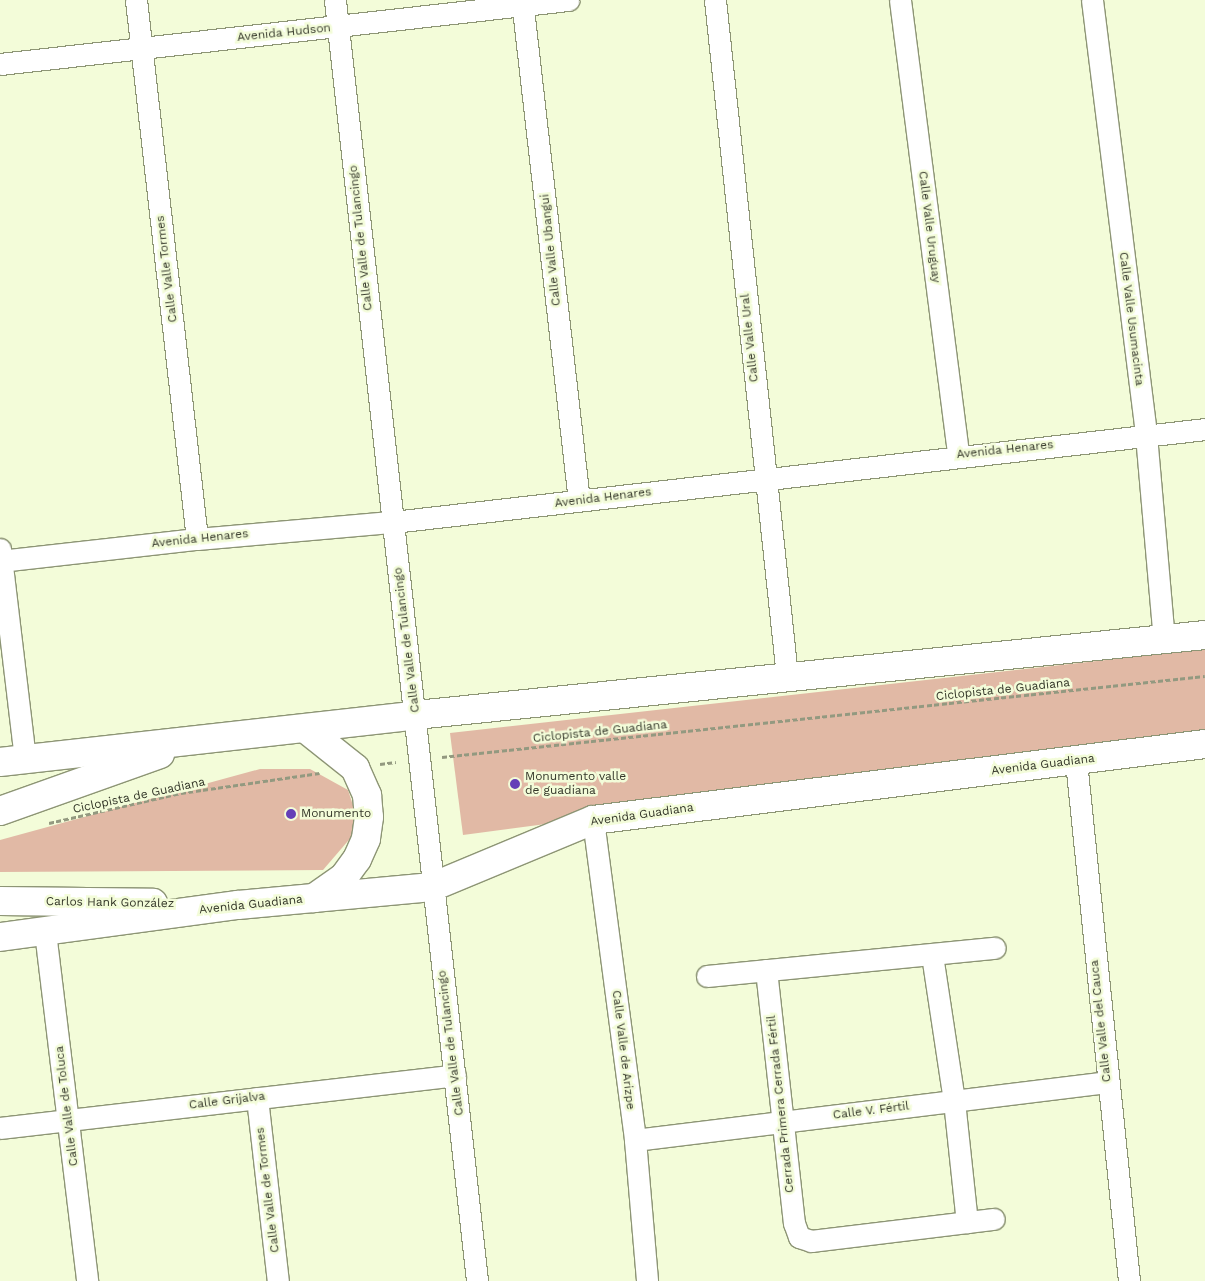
<!DOCTYPE html>
<html>
<head>
<meta charset="utf-8">
<style>
	body { margin:0 }
	#map { position:relative; width:1205px; height:1281px; overflow:hidden; background:#f3fcd9; font-family:"Work Sans",sans-serif }
	div>[style] { position:absolute }
	.green>* { inset:0; background:#e1b9a5 }
	.path>* { height:3px; margin-top:-1.5px; transform-origin:0; background:repeating-linear-gradient(90deg,#939980 0 5px,transparent 0 7.5px) }
	.roads { filter:drop-shadow(1px 0 #8d9575) drop-shadow(-1px 0 #8d9575) drop-shadow(0 1px #8d9575) drop-shadow(0 -1px #8d9575) }
	.street>* { height:21px; margin:-10.5px; padding:0 10.5px; transform-origin:10.5px; border-radius:10.5px; background:#fff }
	.secondary>* { height:28px; margin:-14px; padding:0 14px; transform-origin:14px; border-radius:14px; background:#fff }
	.dots>* { width:14px; height:14px; translate:-50% -50%; box-sizing:border-box; border:2px solid #f3fcd9; border-radius:50% }
	span { translate:-50% -50%; white-space:nowrap; text-align:center; line-height:1.15; -webkit-text-stroke:5px #f3fcd9; paint-order:stroke }
	.street-label { font-size:12px; color:#343729 }
	.poi-label { font-size:12px; color:#343729 }
	.left { translate:0 -50%; text-align:left }
</style>
</head>
<body>
<div id="map">
	<div class="green">
		<i style="clip-path:polygon(1205px 649px,1205px 737px,463px 835px,450px 733px)"></i>
		<i style="clip-path:polygon(260px 769px,310px 769px,348px 790px,360px 827px,323px 870px,0 872px,0 840px)"></i>
	</div>
	<div class="path">
		<i style="left:442px;top:757px;width:767px;rotate:-6.06deg"></i>
		<i style="left:380px;top:764px;width:16px;rotate:-7deg"></i>
		<i style="left:49px;top:823px;width:135px;rotate:-12.8deg"></i>
		<i style="left:181px;top:793px;width:140px;rotate:-8.2deg"></i>
	</div>
	<div class="roads">
		<div class="street">
			<i style="left:136px;top:0;width:542px;rotate:83.54deg"></i>
			<i style="left:335px;top:0;width:1289px;rotate:83.67deg"></i>
			<i style="left:522px;top:0;width:504px;rotate:83.51deg"></i>
			<i style="left:715px;top:0;width:680px;rotate:83.92deg"></i>
			<i style="left:900px;top:0;width:459px;rotate:82.7deg"></i>
			<i style="left:1092px;top:0;width:438px;rotate:82.9deg"></i>
			<i style="left:1146px;top:435px;width:205px;rotate:85deg"></i>
			<i style="left:0;top:64px;width:572px;rotate:-6.43deg"></i>
			<i style="left:0;top:549px;width:211px;rotate:83.2deg"></i>
			<i style="left:0;top:561px;width:198px;rotate:-6.4deg"></i>
			<i style="left:197px;top:539px;width:197px;rotate:-5deg"></i>
			<i style="left:393px;top:522px;width:817px;rotate:-6.53deg"></i>
			<i style="left:1076px;top:761px;width:523px;rotate:84.18deg"></i>
			<i style="left:593px;top:820px;width:323px;rotate:82.5deg"></i>
			<i style="left:635px;top:1140px;width:142px;rotate:85.1deg"></i>
			<i style="left:45px;top:932px;width:352px;rotate:83.1deg"></i>
			<i style="left:932px;top:955px;width:148px;rotate:81.4deg"></i>
			<i style="left:954px;top:1101px;width:122px;rotate:83.9deg"></i>
			<i style="left:766px;top:970px;width:255px;rotate:83.7deg"></i>
			<i style="left:794px;top:1223px;width:15px;rotate:70deg"></i>
			<i style="left:799px;top:1237px;width:13px;rotate:18deg"></i>
			<i style="left:811px;top:1241px;width:184px;rotate:-6.9deg"></i>
			<i style="left:707px;top:976px;width:289px;rotate:-5.6deg"></i>
			<i style="left:257px;top:1098px;width:184px;rotate:83.5deg"></i>
			<i style="left:0;top:1128px;width:458px;rotate:-6.6deg"></i>
			<i style="left:635px;top:1140px;width:477px;rotate:-7deg"></i>
		</div>
		<div class="secondary">
			<i style="left:306px;top:729px;width:63px;rotate:38.5deg"></i>
			<i style="left:355px;top:768px;width:30px;rotate:66deg"></i>
			<i style="left:367px;top:795px;width:22px;rotate:85deg"></i>
			<i style="left:369px;top:817px;width:22px;rotate:98deg"></i>
			<i style="left:366px;top:839px;width:22px;rotate:114deg"></i>
			<i style="left:357px;top:859px;width:22px;rotate:126deg"></i>
			<i style="left:344px;top:877px;width:37px;rotate:145deg"></i>
			<i style="left:0;top:762px;width:419px;rotate:-6.4deg"></i>
			<i style="left:416px;top:715px;width:793px;rotate:-5.79deg"></i>
			<i style="left:0;top:811px;width:170px;rotate:-19.6deg"></i>
			<i style="left:0;top:901px;width:153px;rotate:0.7deg"></i>
			<i style="left:0;top:937px;width:240px;rotate:-7.7deg"></i>
			<i style="left:238px;top:905px;width:195px;rotate:-5.3deg"></i>
			<i style="left:432px;top:887px;width:174px;rotate:-22.6deg"></i>
			<i style="left:593px;top:820px;width:617px;rotate:-7.08deg"></i>
		</div>
	</div>
	<div class="dots">
		<i style="left:515px;top:784px;background:#643fb7"></i>
		<i style="left:291px;top:814px;background:#643fb7"></i>
	</div>
	<div class="street-label">
		<span style="left:284px;top:33px;rotate:-6deg">Avenida Hudson</span>
		<span style="left:929px;top:227px;rotate:83deg">Calle Valle Uruguay</span>
		<span style="left:361px;top:238px;rotate:-96deg">Calle Valle de Tulancingo</span>
		<span style="left:551px;top:250px;rotate:-96deg">Calle Valle Ubangui</span>
		<span style="left:167px;top:269px;rotate:-97deg">Calle Valle Tormes</span>
		<span style="left:1131px;top:319px;rotate:83deg">Calle Valle Usumacinta</span>
		<span style="left:750px;top:338px;rotate:-96deg">Calle Valle Ural</span>
		<span style="left:1005px;top:450px;rotate:-6deg">Avenida Henares</span>
		<span style="left:603px;top:498px;rotate:-7deg">Avenida Henares</span>
		<span style="left:200px;top:539px;rotate:-6deg">Avenida Henares</span>
		<span style="left:407px;top:640px;rotate:-97deg">Calle Valle de Tulancingo</span>
		<span style="left:1003px;top:690px;rotate:-6deg">Ciclopista de Guadiana</span>
		<span style="left:600px;top:732px;rotate:-6deg">Ciclopista de Guadiana</span>
		<span style="left:1043px;top:765px;rotate:-7deg">Avenida Guadiana</span>
		<span style="left:139px;top:796px;rotate:-12deg">Ciclopista de Guadiana</span>
		<span style="left:642px;top:815px;rotate:-8deg">Avenida Guadiana</span>
		<span style="left:110px;top:903px;rotate:1deg">Carlos Hank González</span>
		<span style="left:251px;top:905px;rotate:-6deg">Avenida Guadiana</span>
		<span style="left:1101px;top:1021px;rotate:-96deg">Calle Valle del Cauca</span>
		<span style="left:451px;top:1043px;rotate:-97deg">Calle Valle de Tulancingo</span>
		<span style="left:623px;top:1050px;rotate:83deg">Calle Valle de Arizpe</span>
		<span style="left:227px;top:1101px;rotate:-7deg">Calle Grijalva</span>
		<span style="left:781px;top:1104px;rotate:-96deg">Cerrada Primera Cerrada Fértil</span>
		<span style="left:67px;top:1106px;rotate:-97deg">Calle Valle de Toluca</span>
		<span style="left:871px;top:1111px;rotate:-7deg">Calle V. Fértil</span>
		<span style="left:268px;top:1190px;rotate:-97deg">Calle Valle de Tormes</span>
	</div>
	<div class="poi-label">
		<span class="left" style="left:525px;top:784px">Monumento valle<br>de guadiana</span>
		<span class="left" style="left:301px;top:814px">Monumento</span>
	</div>
</div>
</body>
</html>
